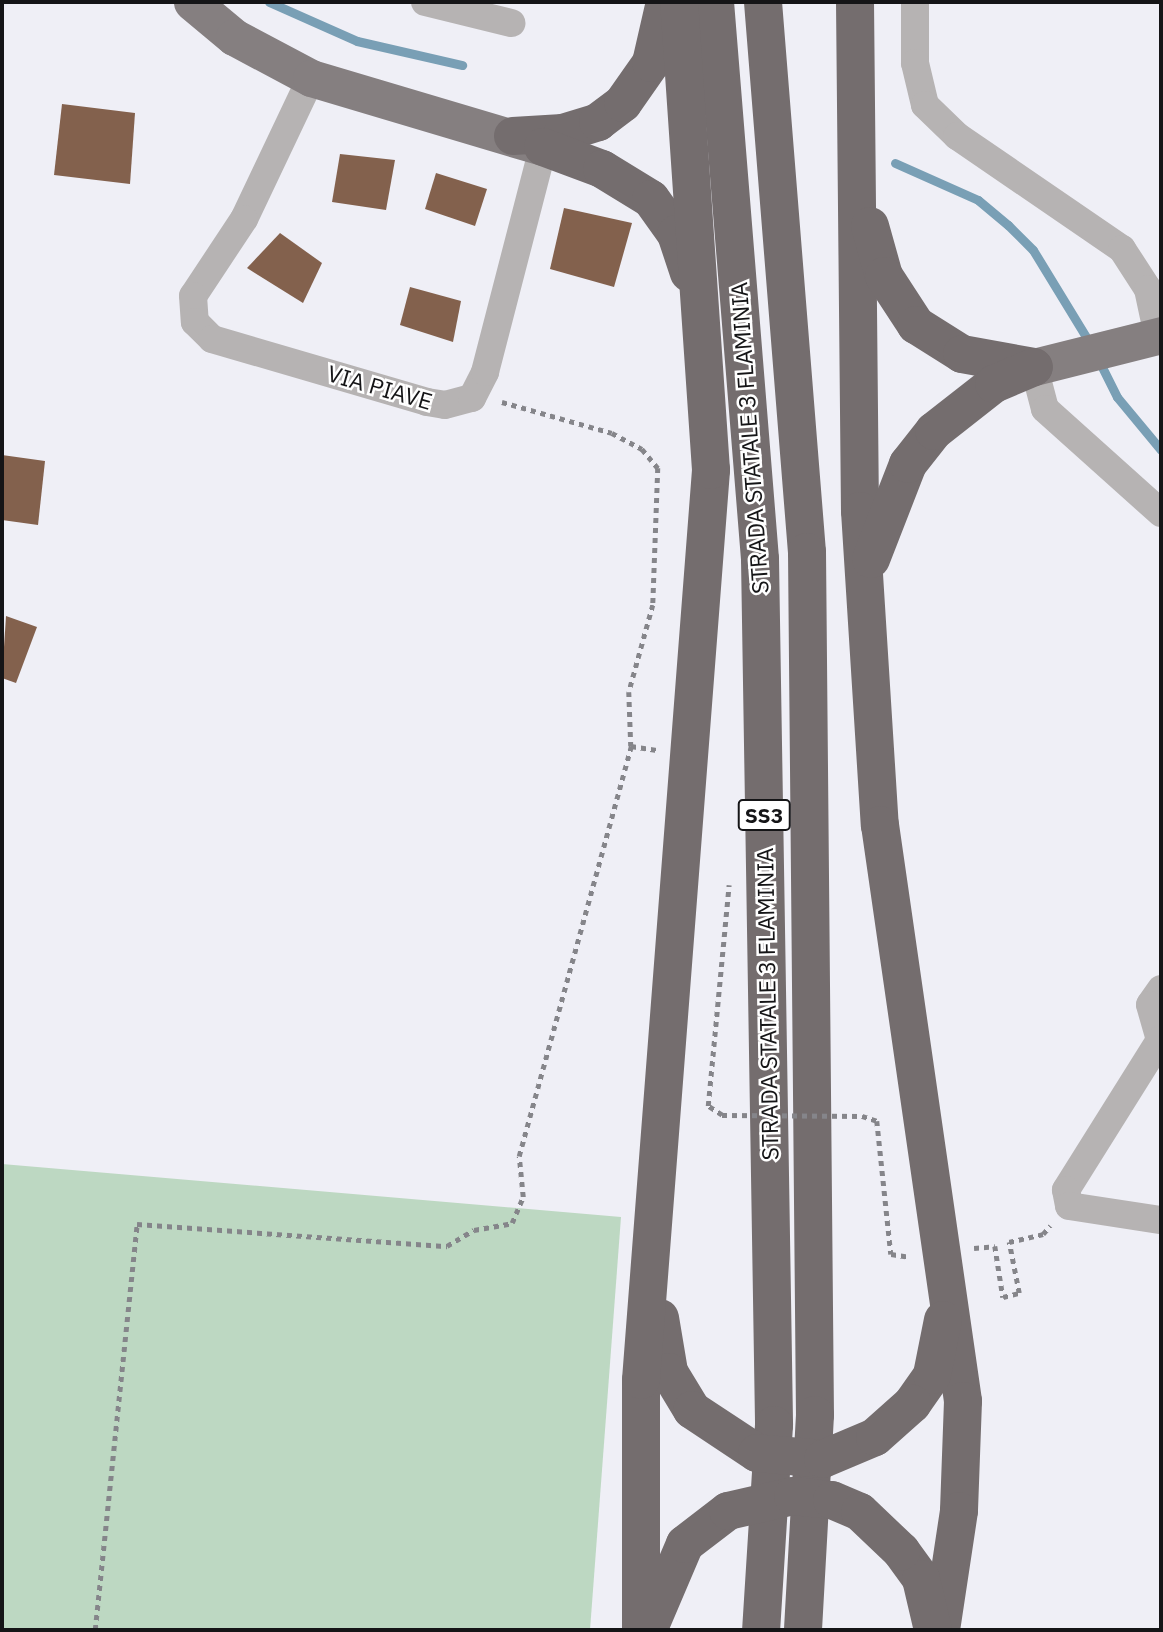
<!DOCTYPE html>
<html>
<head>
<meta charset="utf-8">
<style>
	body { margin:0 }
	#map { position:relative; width:1163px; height:1632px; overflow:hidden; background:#efeff6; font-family:"IBM Plex Sans",sans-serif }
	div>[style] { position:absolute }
	.green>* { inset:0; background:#bdd8c2 }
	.stream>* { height:9px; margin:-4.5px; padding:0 4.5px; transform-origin:4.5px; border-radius:4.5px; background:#799fb5 }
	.building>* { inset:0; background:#83614d }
	.path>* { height:4.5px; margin-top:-2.25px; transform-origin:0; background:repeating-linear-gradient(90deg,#85858a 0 5px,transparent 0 10px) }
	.minor>* { height:28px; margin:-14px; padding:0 14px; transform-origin:14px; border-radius:14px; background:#b6b3b3 }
	.major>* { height:37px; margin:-18.5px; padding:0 18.5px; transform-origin:18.5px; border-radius:18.5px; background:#857f80 }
	.highway>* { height:38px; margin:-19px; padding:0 19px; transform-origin:19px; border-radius:19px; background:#746d6e }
	.path-bridge>* { height:4.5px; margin-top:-2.25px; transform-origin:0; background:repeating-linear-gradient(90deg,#85858a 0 5px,transparent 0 10px) }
	.highway-bridge>* { height:38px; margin:-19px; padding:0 19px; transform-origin:19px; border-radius:19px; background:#746d6e }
	span { translate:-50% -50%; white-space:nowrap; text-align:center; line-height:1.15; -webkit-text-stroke:5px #fff; paint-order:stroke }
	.shield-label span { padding:2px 5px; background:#fff; border:2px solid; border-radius:5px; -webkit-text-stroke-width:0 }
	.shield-label { font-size:21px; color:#151517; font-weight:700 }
	.street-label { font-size:23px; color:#151517 }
	.frame { position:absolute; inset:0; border:4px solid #151517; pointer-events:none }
</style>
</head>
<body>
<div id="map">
	<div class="green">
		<i style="clip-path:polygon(2px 1164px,621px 1217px,590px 1630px,2px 1630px)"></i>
	</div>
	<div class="stream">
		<i style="left:269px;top:2px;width:96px;rotate:23.9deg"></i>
		<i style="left:357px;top:41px;width:108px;rotate:12.9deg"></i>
		<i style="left:895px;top:163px;width:91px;rotate:24deg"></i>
		<i style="left:978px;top:200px;width:39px;rotate:40deg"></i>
		<i style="left:1008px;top:225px;width:35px;rotate:45deg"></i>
		<i style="left:1033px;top:250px;width:111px;rotate:58.6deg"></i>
		<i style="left:1099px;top:361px;width:40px;rotate:63.4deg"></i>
		<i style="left:1117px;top:397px;width:69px;rotate:50.3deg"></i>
	</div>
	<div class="building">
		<i style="clip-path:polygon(62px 104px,135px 113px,130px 184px,54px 175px)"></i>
		<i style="clip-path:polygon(340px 154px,395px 160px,386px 210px,332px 202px)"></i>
		<i style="clip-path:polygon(436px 173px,487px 189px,475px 226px,425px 209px)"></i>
		<i style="clip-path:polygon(564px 208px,632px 223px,614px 287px,550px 269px)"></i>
		<i style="clip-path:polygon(280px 233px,322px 263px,303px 303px,247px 268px)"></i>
		<i style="clip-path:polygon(410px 287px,461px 301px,453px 342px,400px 325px)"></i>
		<i style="clip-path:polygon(2px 455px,45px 461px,38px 525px,2px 520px)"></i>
		<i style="clip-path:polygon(6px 616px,37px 627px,16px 683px,2px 678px)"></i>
	</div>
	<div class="path">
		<i style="left:502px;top:402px;width:114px;rotate:15.7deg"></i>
		<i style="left:612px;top:433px;width:34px;rotate:28deg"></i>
		<i style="left:642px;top:449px;width:25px;rotate:50deg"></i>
		<i style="left:658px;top:468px;width:137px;rotate:92.1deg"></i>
		<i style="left:653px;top:605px;width:90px;rotate:105.4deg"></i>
		<i style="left:629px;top:692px;width:54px;rotate:87.9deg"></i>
		<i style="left:631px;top:746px;width:26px;rotate:9deg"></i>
		<i style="left:722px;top:1115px;width:17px;rotate:-147deg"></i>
		<i style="left:708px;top:1106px;width:222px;rotate:-84.6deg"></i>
		<i style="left:862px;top:1116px;width:16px;rotate:18deg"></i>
		<i style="left:877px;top:1121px;width:134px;rotate:84deg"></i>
		<i style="left:891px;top:1254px;width:18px;rotate:9deg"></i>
		<i style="left:974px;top:1248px;width:21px;rotate:-5deg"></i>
		<i style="left:995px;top:1246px;width:52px;rotate:81.1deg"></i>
		<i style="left:1003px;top:1297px;width:16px;rotate:-14deg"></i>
		<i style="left:1019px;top:1293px;width:52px;rotate:-101.1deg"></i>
		<i style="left:1009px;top:1242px;width:35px;rotate:-13deg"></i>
		<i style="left:1043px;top:1234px;width:11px;rotate:-49deg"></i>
		<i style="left:95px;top:1630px;width:408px;rotate:-84.1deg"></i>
		<i style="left:137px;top:1224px;width:311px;rotate:4.1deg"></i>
		<i style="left:447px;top:1246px;width:31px;rotate:-31deg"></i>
		<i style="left:474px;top:1230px;width:39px;rotate:-10deg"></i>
		<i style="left:512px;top:1223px;width:28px;rotate:-67deg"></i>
		<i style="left:523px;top:1197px;width:41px;rotate:-95.6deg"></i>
		<i style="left:519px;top:1156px;width:425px;rotate:-74.7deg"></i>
	</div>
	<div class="minor">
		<i style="left:425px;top:2px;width:89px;rotate:13.7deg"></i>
		<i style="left:915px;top:2px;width:61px;rotate:90deg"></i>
		<i style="left:915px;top:63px;width:43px;rotate:76.6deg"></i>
		<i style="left:925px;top:105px;width:45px;rotate:44.1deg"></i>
		<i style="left:957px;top:136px;width:200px;rotate:34.4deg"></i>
		<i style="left:1122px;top:249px;width:48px;rotate:57deg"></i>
		<i style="left:1148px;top:289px;width:48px;rotate:78deg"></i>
		<i style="left:311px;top:78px;width:156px;rotate:115.4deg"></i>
		<i style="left:244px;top:219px;width:92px;rotate:123.5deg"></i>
		<i style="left:193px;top:296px;width:26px;rotate:86deg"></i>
		<i style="left:195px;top:322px;width:24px;rotate:45deg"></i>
		<i style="left:212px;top:339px;width:224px;rotate:16.3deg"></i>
		<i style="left:427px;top:402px;width:18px;rotate:9deg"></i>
		<i style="left:445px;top:405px;width:28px;rotate:-15deg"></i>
		<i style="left:472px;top:398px;width:29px;rotate:-63deg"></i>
		<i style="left:485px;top:372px;width:232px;rotate:-75.5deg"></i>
		<i style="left:1034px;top:367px;width:43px;rotate:75.3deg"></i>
		<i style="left:1045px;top:409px;width:156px;rotate:41.9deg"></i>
		<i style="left:1161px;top:989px;width:19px;rotate:125deg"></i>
		<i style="left:1150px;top:1005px;width:36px;rotate:74deg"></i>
		<i style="left:1160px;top:1040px;width:177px;rotate:122.1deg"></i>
		<i style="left:1066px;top:1190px;width:16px;rotate:79deg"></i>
		<i style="left:1069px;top:1206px;width:93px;rotate:8.7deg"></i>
	</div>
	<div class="major">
		<i style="left:192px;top:2px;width:55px;rotate:39.8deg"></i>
		<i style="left:234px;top:37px;width:87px;rotate:28deg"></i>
		<i style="left:311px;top:78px;width:242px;rotate:16.6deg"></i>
		<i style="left:1034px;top:367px;width:131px;rotate:-14.1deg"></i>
	</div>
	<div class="highway">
		<i style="left:715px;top:2px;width:559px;rotate:85.38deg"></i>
		<i style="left:760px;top:559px;width:866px;rotate:89.07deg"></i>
		<i style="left:774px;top:1425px;width:205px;rotate:93.6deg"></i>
		<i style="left:763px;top:2px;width:552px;rotate:85.43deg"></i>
		<i style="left:807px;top:552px;width:863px;rotate:89.47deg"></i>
		<i style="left:815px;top:1415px;width:215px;rotate:93.2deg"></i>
		<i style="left:855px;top:2px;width:509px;rotate:89.44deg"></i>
		<i style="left:860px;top:511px;width:315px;rotate:86.4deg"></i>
		<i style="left:880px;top:825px;width:582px;rotate:81.8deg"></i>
		<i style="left:963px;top:1401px;width:110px;rotate:92.1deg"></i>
		<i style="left:959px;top:1511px;width:120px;rotate:98.6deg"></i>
		<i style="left:513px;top:136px;width:50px;rotate:-3.4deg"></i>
		<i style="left:563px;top:133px;width:37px;rotate:-17deg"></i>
		<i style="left:598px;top:122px;width:31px;rotate:-37deg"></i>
		<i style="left:623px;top:103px;width:49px;rotate:-55deg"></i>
		<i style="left:651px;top:63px;width:63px;rotate:-77.1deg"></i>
		<i style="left:543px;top:147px;width:63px;rotate:20.4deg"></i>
		<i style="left:602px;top:169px;width:57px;rotate:31.5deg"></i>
		<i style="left:651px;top:199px;width:43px;rotate:54.5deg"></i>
		<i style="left:676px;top:234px;width:41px;rotate:71.6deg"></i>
		<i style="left:870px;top:226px;width:52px;rotate:74.4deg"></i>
		<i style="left:884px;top:276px;width:59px;rotate:56.9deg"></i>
		<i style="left:916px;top:325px;width:54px;rotate:32.2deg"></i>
		<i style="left:962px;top:354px;width:73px;rotate:10.2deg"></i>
		<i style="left:871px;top:559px;width:102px;rotate:-68.7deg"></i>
		<i style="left:908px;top:464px;width:42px;rotate:-51.8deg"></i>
		<i style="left:934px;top:431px;width:76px;rotate:-38.1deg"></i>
		<i style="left:994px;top:384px;width:43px;rotate:-23deg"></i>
		<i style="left:660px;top:1318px;width:55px;rotate:80.5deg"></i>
		<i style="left:669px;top:1372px;width:44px;rotate:58.8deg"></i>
		<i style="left:912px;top:1404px;width:35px;rotate:-55deg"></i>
		<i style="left:932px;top:1375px;width:56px;rotate:-78.7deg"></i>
		<i style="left:901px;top:1551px;width:34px;rotate:54deg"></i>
		<i style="left:921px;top:1579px;width:52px;rotate:76.8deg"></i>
		<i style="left:650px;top:1626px;width:89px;rotate:-66.9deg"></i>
		<i style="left:641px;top:1630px;width:250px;rotate:-90deg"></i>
		<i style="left:641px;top:1380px;width:913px;rotate:-85.6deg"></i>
		<i style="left:711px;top:470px;width:469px;rotate:-93.9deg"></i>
	</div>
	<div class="path-bridge">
		<i style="left:722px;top:1115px;width:140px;rotate:0.4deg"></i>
	</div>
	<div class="highway-bridge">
		<i style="left:692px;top:1410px;width:78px;rotate:33.5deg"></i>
		<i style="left:757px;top:1453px;width:66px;rotate:5.2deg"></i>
		<i style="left:823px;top:1459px;width:56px;rotate:-22.9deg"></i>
		<i style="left:875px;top:1437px;width:50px;rotate:-41.7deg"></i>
		<i style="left:685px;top:1544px;width:54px;rotate:-37.5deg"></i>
		<i style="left:728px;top:1511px;width:67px;rotate:-13deg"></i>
		<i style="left:793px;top:1496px;width:39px;rotate:6deg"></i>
		<i style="left:832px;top:1500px;width:30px;rotate:23deg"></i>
		<i style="left:860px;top:1512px;width:57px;rotate:43.6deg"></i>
	</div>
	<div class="shield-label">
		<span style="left:764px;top:815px">SS3</span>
	</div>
	<div class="street-label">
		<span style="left:380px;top:387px;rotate:16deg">VIA PIAVE</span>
		<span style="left:749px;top:438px;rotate:-94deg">STRADA STATALE 3 FLAMINIA</span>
		<span style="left:767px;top:1004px;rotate:-91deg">STRADA STATALE 3 FLAMINIA</span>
	</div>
	<div class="frame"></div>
</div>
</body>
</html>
